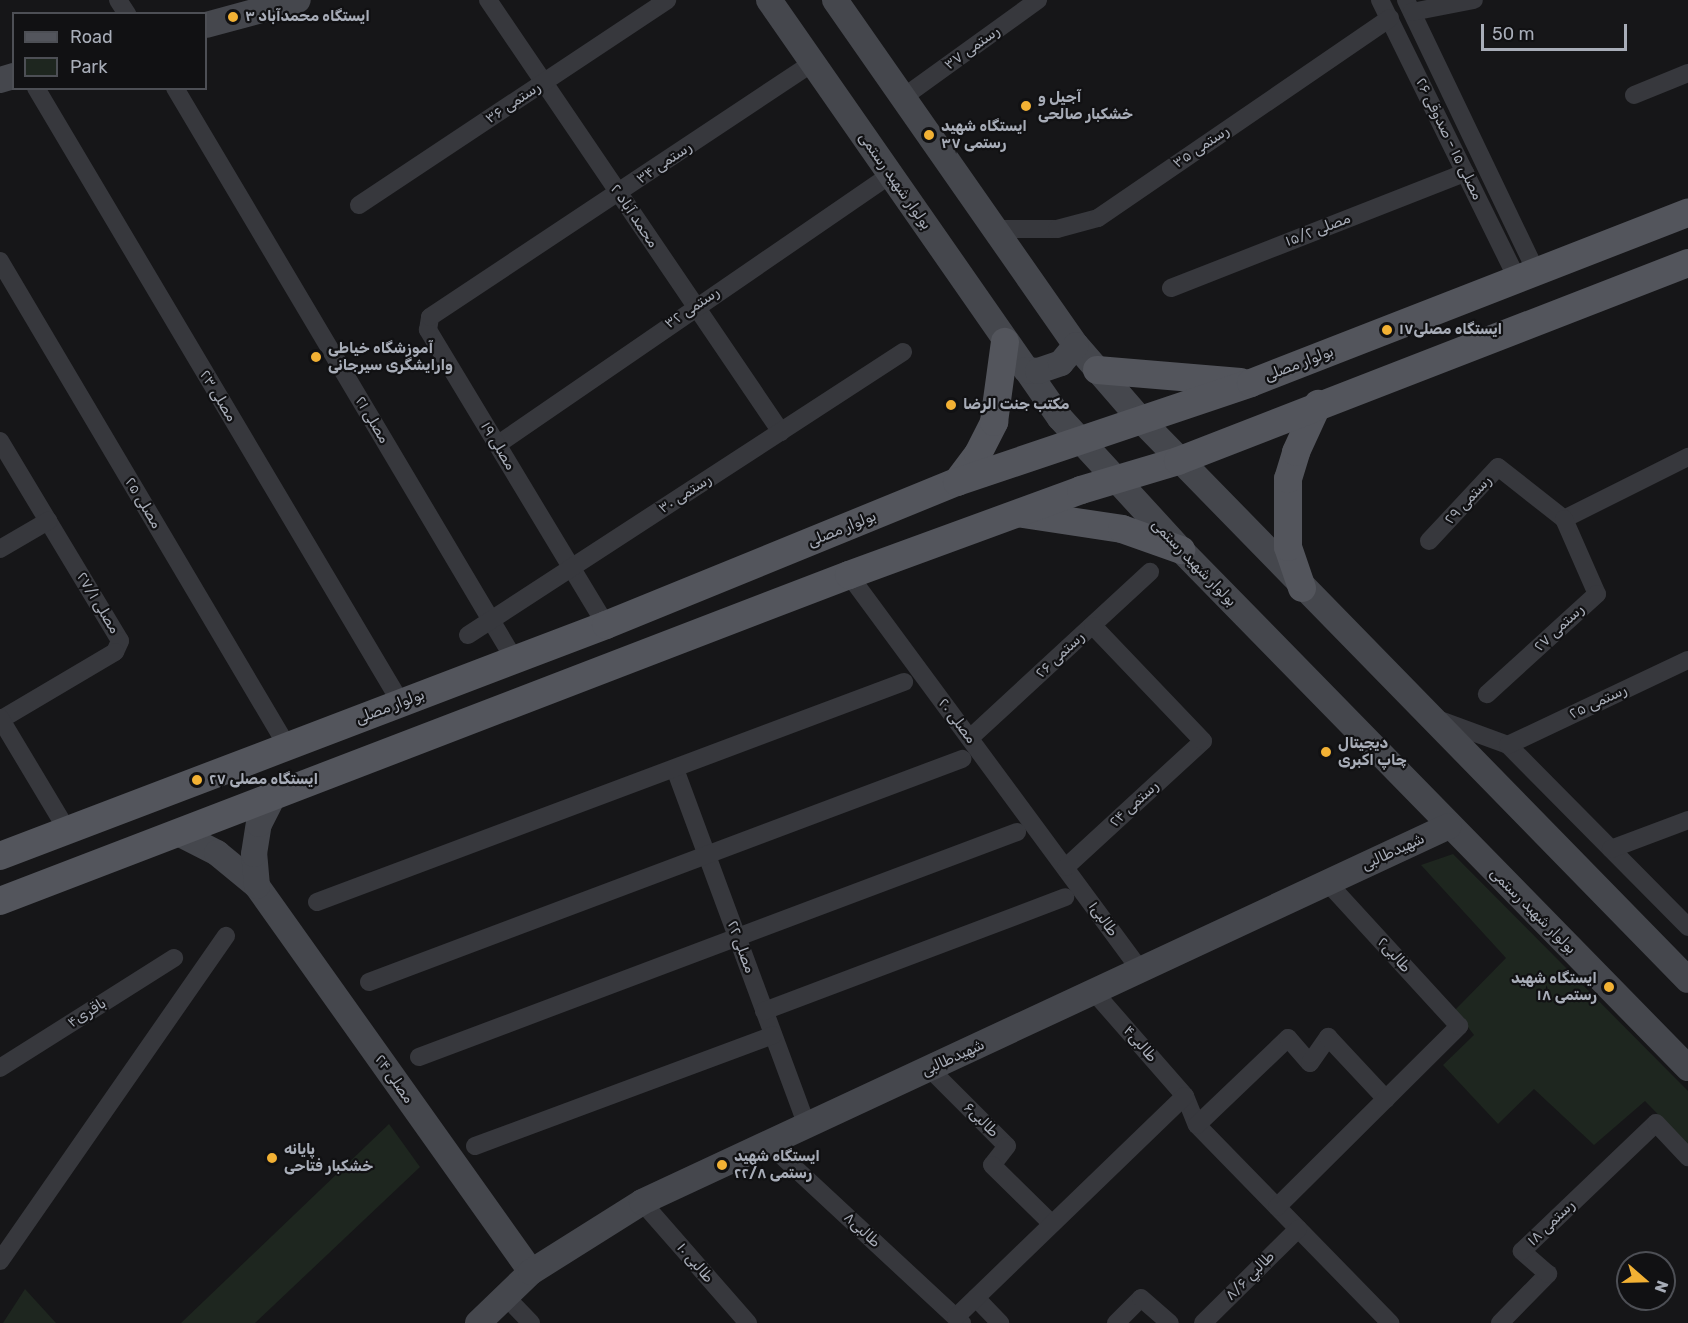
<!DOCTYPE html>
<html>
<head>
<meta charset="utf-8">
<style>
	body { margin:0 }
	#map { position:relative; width:1688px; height:1323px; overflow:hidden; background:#161618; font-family:Rubik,"Noto Sans Arabic",sans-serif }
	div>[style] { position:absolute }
	.green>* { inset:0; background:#1e261f }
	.street>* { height:18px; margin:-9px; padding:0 9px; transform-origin:9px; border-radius:9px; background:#37383d }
	.secondary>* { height:26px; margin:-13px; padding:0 13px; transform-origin:13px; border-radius:13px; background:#45474d }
	.primary>* { height:28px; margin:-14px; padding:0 14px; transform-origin:14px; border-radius:14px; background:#53555c }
	.dots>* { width:16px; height:16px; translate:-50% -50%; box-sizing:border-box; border:3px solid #111113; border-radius:50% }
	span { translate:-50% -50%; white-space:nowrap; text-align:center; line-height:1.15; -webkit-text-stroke:4.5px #111113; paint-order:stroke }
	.poi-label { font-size:15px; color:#a8adb8; font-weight:700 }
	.left { translate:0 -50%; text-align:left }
	.right { translate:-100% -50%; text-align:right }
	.street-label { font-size:15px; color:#a8adb8 }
	.legend { position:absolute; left:12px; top:12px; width:195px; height:78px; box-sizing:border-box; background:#111113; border:2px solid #4d4f55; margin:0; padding:8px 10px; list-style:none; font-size:18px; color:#a8adb8 }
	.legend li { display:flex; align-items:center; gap:12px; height:30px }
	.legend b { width:30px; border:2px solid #4d4f55 }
	.north { position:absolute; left:1616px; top:1251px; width:60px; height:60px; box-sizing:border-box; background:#111113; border:2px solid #4d4f55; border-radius:50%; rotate:110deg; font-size:16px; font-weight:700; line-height:24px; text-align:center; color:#a8adb8 }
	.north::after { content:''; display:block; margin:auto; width:21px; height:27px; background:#f2b134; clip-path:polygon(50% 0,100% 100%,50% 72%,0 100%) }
	.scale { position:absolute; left:1481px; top:24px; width:146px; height:27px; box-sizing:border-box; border:3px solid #a8adb8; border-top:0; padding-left:8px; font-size:18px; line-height:21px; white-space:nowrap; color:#a8adb8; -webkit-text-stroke:4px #111113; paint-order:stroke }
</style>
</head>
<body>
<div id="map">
	<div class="green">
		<i style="clip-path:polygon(1453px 854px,1688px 1091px,1688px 1145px,1645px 1101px,1594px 1145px,1534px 1089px,1498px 1124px,1443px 1065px,1474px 1035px,1455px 1010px,1506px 958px,1421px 865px)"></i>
		<i style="clip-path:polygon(389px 1124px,420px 1167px,255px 1323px,181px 1323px)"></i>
		<i style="clip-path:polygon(25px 1289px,56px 1323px,3px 1323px)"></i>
	</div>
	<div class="street">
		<i style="left:118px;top:0;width:17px;rotate:57deg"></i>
		<i style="left:488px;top:0;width:522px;rotate:55.85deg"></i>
		<i style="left:1380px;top:0;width:311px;rotate:63.8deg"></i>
		<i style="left:1406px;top:0;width:301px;rotate:64.4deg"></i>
		<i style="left:1412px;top:12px;width:63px;rotate:-11deg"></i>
		<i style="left:36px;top:88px;width:715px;rotate:59.31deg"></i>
		<i style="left:175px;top:88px;width:664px;rotate:59.3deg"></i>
		<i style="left:1634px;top:95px;width:58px;rotate:-22.2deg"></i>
		<i style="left:905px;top:96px;width:164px;rotate:-35.8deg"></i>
		<i style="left:359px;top:205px;width:370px;rotate:-33.6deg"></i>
		<i style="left:995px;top:229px;width:62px"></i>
		<i style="left:1057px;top:229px;width:42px;rotate:-15deg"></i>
		<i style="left:1098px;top:218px;width:354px;rotate:-34.4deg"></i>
		<i style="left:0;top:261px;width:564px;rotate:59.38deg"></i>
		<i style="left:1171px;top:288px;width:316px;rotate:-21.4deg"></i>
		<i style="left:0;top:441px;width:233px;rotate:59deg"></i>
		<i style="left:120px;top:641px;width:12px;rotate:114deg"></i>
		<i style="left:115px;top:652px;width:134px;rotate:149.4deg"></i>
		<i style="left:497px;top:445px;width:477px;rotate:-34.5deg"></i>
		<i style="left:1564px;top:519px;width:139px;rotate:-26.6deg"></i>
		<i style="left:1429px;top:541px;width:101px;rotate:-47deg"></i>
		<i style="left:1498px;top:467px;width:84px;rotate:38.2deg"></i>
		<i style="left:1564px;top:519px;width:82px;rotate:66.3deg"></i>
		<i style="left:1597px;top:594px;width:149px;rotate:137.7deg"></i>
		<i style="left:0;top:549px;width:56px;rotate:-30.3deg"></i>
		<i style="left:849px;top:575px;width:491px;rotate:53.6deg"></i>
		<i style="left:606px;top:625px;width:345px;rotate:-121.1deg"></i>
		<i style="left:428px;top:330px;width:13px;rotate:-81deg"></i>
		<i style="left:430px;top:317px;width:460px;rotate:-33.6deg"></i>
		<i style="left:468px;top:635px;width:519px;rotate:-33.05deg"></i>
		<i style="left:0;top:718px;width:131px;rotate:59.1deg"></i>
		<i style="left:1437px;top:719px;width:76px;rotate:20.1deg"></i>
		<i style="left:1508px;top:745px;width:256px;rotate:45.3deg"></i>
		<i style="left:970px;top:738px;width:245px;rotate:-42.7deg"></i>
		<i style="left:1508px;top:745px;width:199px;rotate:-25.3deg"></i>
		<i style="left:675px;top:769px;width:381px;rotate:69.7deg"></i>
		<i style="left:1611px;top:849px;width:82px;rotate:-20.6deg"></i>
		<i style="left:1066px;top:867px;width:186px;rotate:-42.6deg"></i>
		<i style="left:1203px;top:741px;width:159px;rotate:-133.7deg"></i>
		<i style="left:317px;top:902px;width:627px;rotate:-20.55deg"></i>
		<i style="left:369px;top:982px;width:634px;rotate:-20.61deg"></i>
		<i style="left:1094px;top:992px;width:138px;rotate:48.8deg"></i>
		<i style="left:1185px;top:1096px;width:31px;rotate:68deg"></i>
		<i style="left:1197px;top:1125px;width:277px;rotate:45.7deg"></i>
		<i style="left:764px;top:1011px;width:322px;rotate:-20.7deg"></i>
		<i style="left:419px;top:1057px;width:639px;rotate:-20.62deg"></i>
		<i style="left:0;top:1068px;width:206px;rotate:-32.3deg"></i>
		<i style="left:929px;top:1068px;width:110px;rotate:45deg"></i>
		<i style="left:1007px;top:1146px;width:24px;rotate:128deg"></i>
		<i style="left:992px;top:1165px;width:84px;rotate:44.5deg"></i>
		<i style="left:1197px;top:1125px;width:126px;rotate:-43.7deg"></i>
		<i style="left:1288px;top:1038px;width:33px;rotate:49deg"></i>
		<i style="left:1310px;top:1063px;width:32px;rotate:-55deg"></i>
		<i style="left:1328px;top:1037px;width:85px;rotate:46.9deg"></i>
		<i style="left:768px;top:1143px;width:265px;rotate:42.9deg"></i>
		<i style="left:475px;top:1146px;width:318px;rotate:-20.4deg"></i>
		<i style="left:642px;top:1202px;width:161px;rotate:48.8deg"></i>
		<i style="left:1277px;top:1207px;width:257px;rotate:-44.8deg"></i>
		<i style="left:1459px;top:1026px;width:194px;rotate:-132.5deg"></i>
		<i style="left:0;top:1261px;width:396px;rotate:-55.2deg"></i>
		<i style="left:506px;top:1297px;width:36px;rotate:46deg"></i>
		<i style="left:976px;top:1298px;width:35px;rotate:46deg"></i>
		<i style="left:956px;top:1317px;width:318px;rotate:-44deg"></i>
		<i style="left:1116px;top:1323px;width:35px;rotate:-45deg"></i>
		<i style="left:1141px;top:1298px;width:38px;rotate:41deg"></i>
		<i style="left:1203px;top:1323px;width:134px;rotate:-44.7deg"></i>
		<i style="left:1500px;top:1323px;width:69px;rotate:-45.6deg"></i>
		<i style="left:1548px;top:1274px;width:35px;rotate:-139deg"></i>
		<i style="left:1522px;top:1251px;width:185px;rotate:-43.7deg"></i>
		<i style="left:1656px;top:1123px;width:47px;rotate:46.7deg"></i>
	</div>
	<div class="secondary">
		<i style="left:769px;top:0;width:509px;rotate:55.16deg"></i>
		<i style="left:1060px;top:418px;width:179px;rotate:47.5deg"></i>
		<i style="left:1181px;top:550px;width:725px;rotate:45.61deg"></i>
		<i style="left:835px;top:0;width:421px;rotate:55.1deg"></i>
		<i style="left:1076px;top:345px;width:98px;rotate:49.1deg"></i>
		<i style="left:1140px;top:419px;width:784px;rotate:45.67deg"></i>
		<i style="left:206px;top:25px;width:95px;rotate:-15.2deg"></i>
		<i style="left:0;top:80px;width:15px;rotate:-16deg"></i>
		<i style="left:1026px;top:370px;width:12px;rotate:5deg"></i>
		<i style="left:1038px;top:371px;width:24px;rotate:-19deg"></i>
		<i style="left:1061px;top:363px;width:23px;rotate:-50deg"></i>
		<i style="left:178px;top:833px;width:44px;rotate:27.1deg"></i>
		<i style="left:217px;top:853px;width:52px;rotate:39.5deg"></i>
		<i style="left:257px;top:886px;width:473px;rotate:54.6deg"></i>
		<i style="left:257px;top:886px;width:32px;rotate:-95deg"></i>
		<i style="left:254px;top:854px;width:30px;rotate:-81deg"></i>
		<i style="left:259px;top:824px;width:30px;rotate:-63deg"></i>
		<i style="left:478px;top:1323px;width:74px;rotate:-43.9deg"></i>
		<i style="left:531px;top:1272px;width:131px;rotate:-32.2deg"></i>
		<i style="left:642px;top:1202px;width:890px;rotate:-24.98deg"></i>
	</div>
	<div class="primary">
		<i style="left:1097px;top:370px;width:144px;rotate:4.8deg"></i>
		<i style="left:957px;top:482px;width:35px;rotate:-53deg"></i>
		<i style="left:978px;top:454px;width:36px;rotate:-63deg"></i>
		<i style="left:994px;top:422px;width:81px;rotate:-82.2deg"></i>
		<i style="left:1023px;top:514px;width:100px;rotate:8.6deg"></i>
		<i style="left:1122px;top:529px;width:63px;rotate:19.6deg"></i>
		<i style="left:1302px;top:588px;width:43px;rotate:-108.9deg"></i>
		<i style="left:1288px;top:547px;width:68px;rotate:-90deg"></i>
		<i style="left:1288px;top:479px;width:28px;rotate:-73deg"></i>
		<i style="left:1296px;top:452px;width:53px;rotate:-65.4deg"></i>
		<i style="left:0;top:856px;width:649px;rotate:-20.87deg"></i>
		<i style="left:606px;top:625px;width:379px;rotate:-22.2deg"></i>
		<i style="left:957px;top:482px;width:310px;rotate:-18.6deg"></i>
		<i style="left:1251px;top:383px;width:469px;rotate:-21.3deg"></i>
		<i style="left:0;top:901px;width:909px;rotate:-21.01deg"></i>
		<i style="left:849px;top:575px;width:247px;rotate:-20.1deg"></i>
		<i style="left:1081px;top:490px;width:101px;rotate:-16.6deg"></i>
		<i style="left:1178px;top:461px;width:547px;rotate:-21.22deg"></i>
	</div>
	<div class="dots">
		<i style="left:233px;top:17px;background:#f2b134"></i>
		<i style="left:1026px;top:106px;background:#f2b134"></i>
		<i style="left:929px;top:135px;background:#f2b134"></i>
		<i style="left:1387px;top:330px;background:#f2b134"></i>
		<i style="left:316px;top:357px;background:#f2b134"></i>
		<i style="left:951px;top:405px;background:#f2b134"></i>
		<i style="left:1326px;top:752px;background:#f2b134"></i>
		<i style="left:197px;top:780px;background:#f2b134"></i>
		<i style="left:1609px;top:987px;background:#f2b134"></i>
		<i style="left:272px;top:1158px;background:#f2b134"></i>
		<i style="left:722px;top:1165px;background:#f2b134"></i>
	</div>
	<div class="poi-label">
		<span class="left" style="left:245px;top:17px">ایستگاه محمدآباد ۳</span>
		<span class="left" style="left:1038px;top:106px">آجیل و<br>خشکبار صالحی</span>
		<span class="left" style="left:941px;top:135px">ایستگاه شهید<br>رستمی ۳۷</span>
		<span class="left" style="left:1399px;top:330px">ایستگاه مصلی۱۷</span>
		<span class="left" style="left:328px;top:357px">آموزشگاه خیاطی<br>وارایشگری سیرجانی</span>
		<span class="left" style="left:963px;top:405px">مكتب جنت الرضا</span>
		<span class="left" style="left:1338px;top:752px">دیجیتال<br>چاپ اکبری</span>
		<span class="left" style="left:209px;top:780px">ایستگاه مصلی ۲۷</span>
		<span class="right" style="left:1597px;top:987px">ایستگاه شهید<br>رستمی ۱۸</span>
		<span class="left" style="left:284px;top:1158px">پایانه<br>خشکبار فتاحی</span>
		<span class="left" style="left:734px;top:1165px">ایستگاه شهید<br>رستمی ۲۲/۸</span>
	</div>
	<div class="street-label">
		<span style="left:972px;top:48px;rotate:-36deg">رستمی ۳۷</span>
		<span style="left:513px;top:103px;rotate:-34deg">رستمی ۳۶</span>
		<span style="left:1449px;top:139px;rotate:64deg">مصلی ۱۵ - صدوقی ۲۶</span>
		<span style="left:1201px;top:147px;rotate:-34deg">رستمی ۳۵</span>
		<span style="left:664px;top:163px;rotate:-34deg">رستمی ۳۴</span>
		<span style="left:895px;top:181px;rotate:55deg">بولوار شهید رستمی</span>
		<span style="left:634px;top:216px;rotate:56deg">محمد آباد ۲</span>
		<span style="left:1318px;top:230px;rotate:-21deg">مصلی ۱۵/۲</span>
		<span style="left:692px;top:308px;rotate:-34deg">رستمی ۳۲</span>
		<span style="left:1299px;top:364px;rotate:-21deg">بولوار مصلی</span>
		<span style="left:218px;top:396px;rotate:59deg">مصلی ۲۳</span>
		<span style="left:372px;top:420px;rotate:59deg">مصلی ۲۱</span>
		<span style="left:498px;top:446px;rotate:59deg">مصلی ۱۹</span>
		<span style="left:685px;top:494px;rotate:-33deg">رستمی ۳۰</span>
		<span style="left:1468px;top:500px;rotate:-47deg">رستمی ۲۹</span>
		<span style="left:143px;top:503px;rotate:59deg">مصلی ۲۵</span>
		<span style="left:842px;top:529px;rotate:-22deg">بولوار مصلی</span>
		<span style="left:1194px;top:563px;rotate:46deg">بولوار شهید رستمی</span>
		<span style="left:98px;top:603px;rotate:59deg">مصلی ۲۷/۱</span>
		<span style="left:1559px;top:628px;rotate:-43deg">رستمی ۲۷</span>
		<span style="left:1060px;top:655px;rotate:-43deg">رستمی ۲۶</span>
		<span style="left:1598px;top:702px;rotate:-25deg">رستمی ۲۵</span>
		<span style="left:390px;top:707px;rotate:-21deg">بولوار مصلی</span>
		<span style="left:957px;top:721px;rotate:53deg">مصلی ۲۰</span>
		<span style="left:1134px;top:804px;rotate:-43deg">رستمی ۲۴</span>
		<span style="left:1393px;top:852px;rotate:-25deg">شهیدطالبی</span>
		<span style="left:1533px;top:911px;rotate:45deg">بولوار شهید رستمی</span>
		<span style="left:1103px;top:919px;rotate:54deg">طالبی۱</span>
		<span style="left:741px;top:947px;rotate:70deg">مصلی ۲۲</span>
		<span style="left:1394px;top:955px;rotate:48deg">طالبی۲</span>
		<span style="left:87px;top:1013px;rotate:-32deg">باقری۴</span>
		<span style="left:1140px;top:1044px;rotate:49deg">طالبی۴</span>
		<span style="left:953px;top:1058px;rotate:-25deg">شهیدطالبی</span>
		<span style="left:394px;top:1079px;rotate:55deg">مصلی ۲۴</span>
		<span style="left:981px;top:1120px;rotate:45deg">طالبی۶</span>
		<span style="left:1551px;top:1223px;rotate:-44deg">رستمی ۱۸</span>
		<span style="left:862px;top:1230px;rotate:43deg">طالبی۸</span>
		<span style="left:695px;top:1263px;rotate:49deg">طالبی ۱۰</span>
		<span style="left:1250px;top:1276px;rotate:-45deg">طالبي ۸/۶</span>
	</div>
	<ul class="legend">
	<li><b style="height:8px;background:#53555c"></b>Road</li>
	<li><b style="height:16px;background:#1e261f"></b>Park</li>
	</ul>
	<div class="north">N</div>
	<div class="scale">50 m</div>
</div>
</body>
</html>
